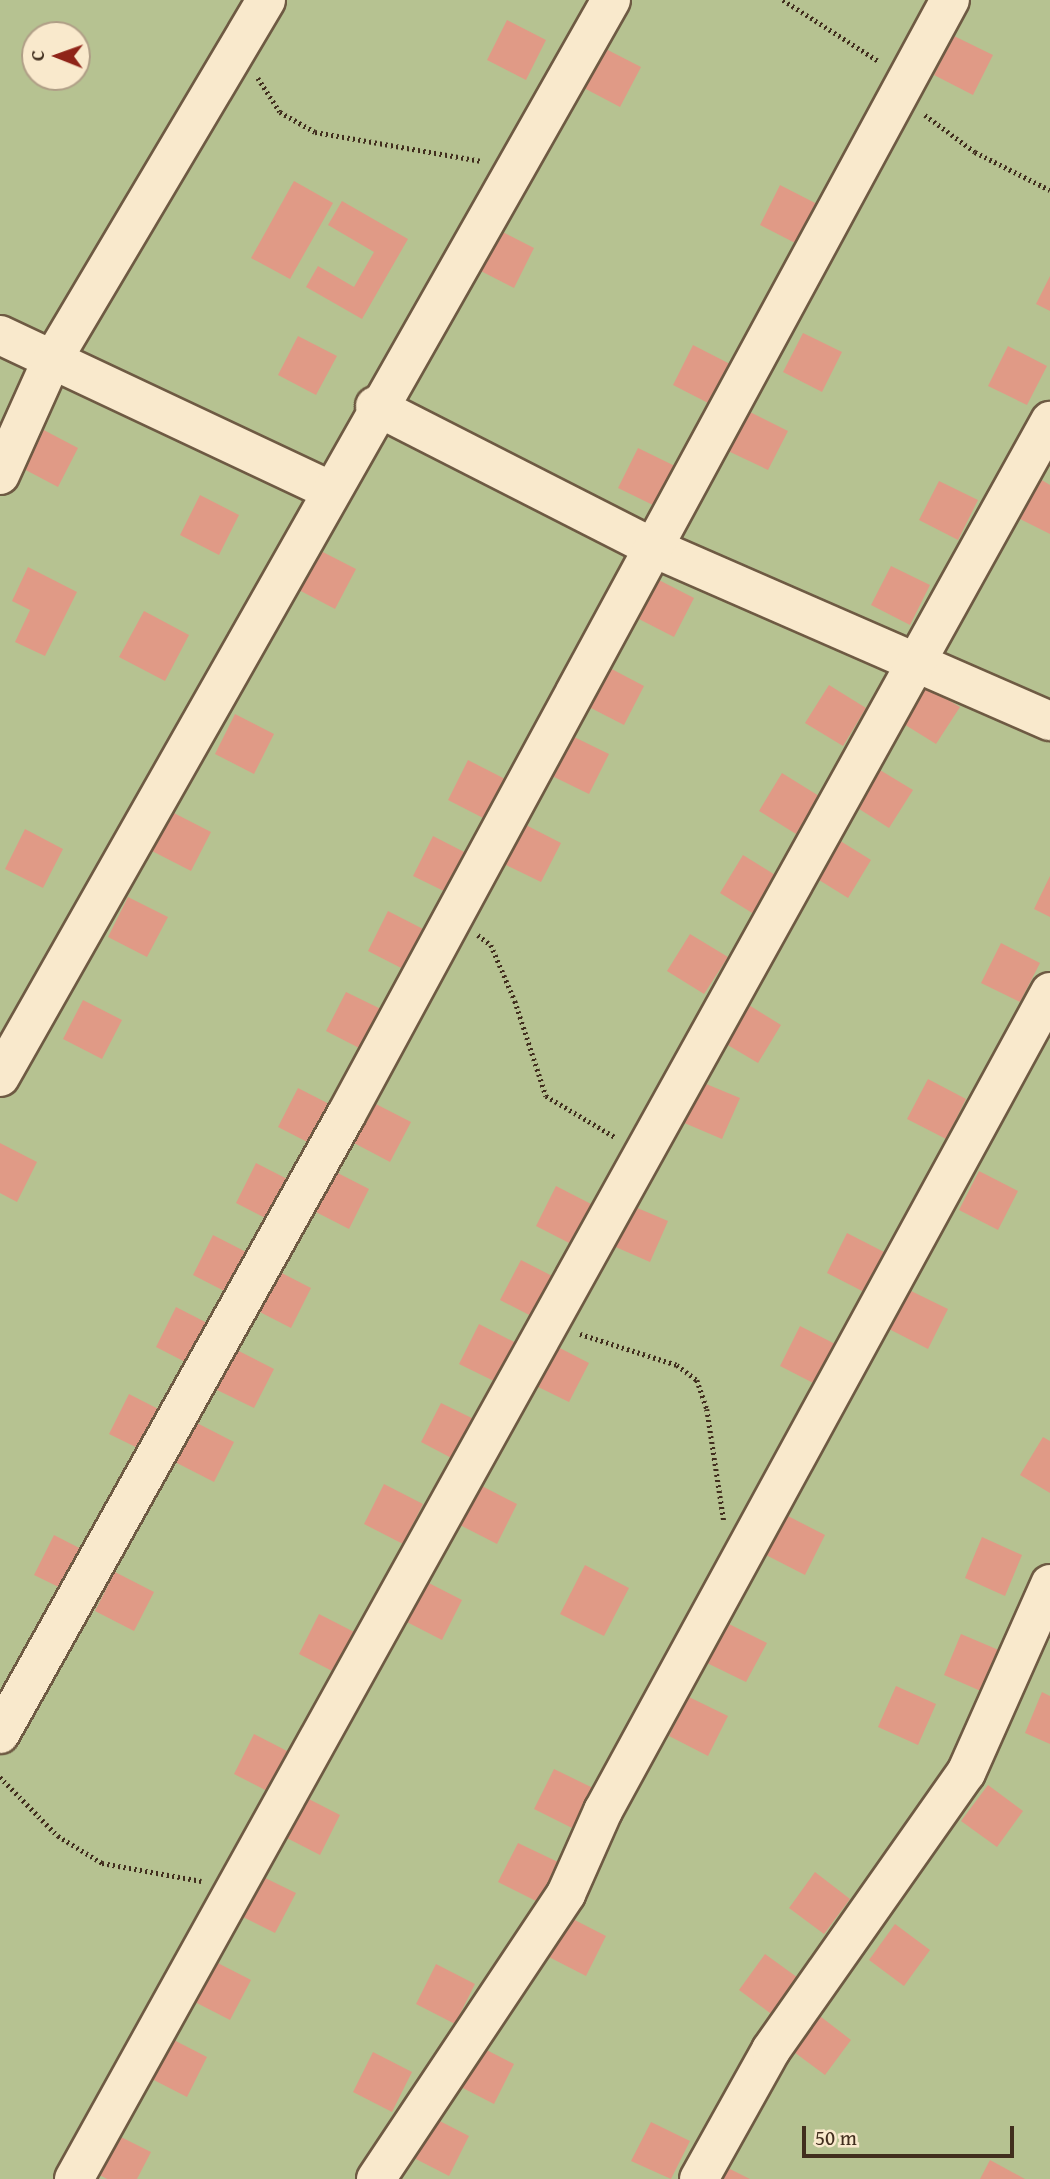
<!DOCTYPE html>
<html>
<head>
<meta charset="utf-8">
<style>
	body { margin:0 }
	#map { position:relative; width:1050px; height:2179px; overflow:hidden; background:#f6ddb1; font-family:"Gentium Book Plus",serif }
	div>[style] { position:absolute }
	.green>* { inset:0; background:#b6c291 }
	.building>* { inset:0; background:#e09a86 }
	.path>* { height:4.5px; margin-top:-2.25px; transform-origin:0; background:repeating-linear-gradient(90deg,#412e1e 0 2px,transparent 0 5.5px) }
	.roads { filter:drop-shadow(2px 0 #6e5a43) drop-shadow(-2px 0 #6e5a43) drop-shadow(0 2px #6e5a43) drop-shadow(0 -2px #6e5a43) }
	.minor>* { height:38px; margin:-19px; padding:0 19px; transform-origin:19px; border-radius:19px; background:#f9e9cc }
	span { translate:-50% -50%; white-space:nowrap; text-align:center; line-height:1.15; -webkit-text-stroke:5px #f9e9cc; paint-order:stroke }
	.north { position:absolute; left:21px; top:21px; width:70px; height:70px; box-sizing:border-box; background:#f9e9cc; border:2px solid #af9e86; border-radius:50%; rotate:271deg; font-size:19px; font-weight:700; line-height:28px; text-align:center; color:#412e1e }
	.north::after { content:''; display:block; margin:auto; width:24px; height:32px; background:#8f2418; clip-path:polygon(50% 0,100% 100%,50% 72%,0 100%) }
	.scale { position:absolute; left:802px; top:2126px; width:212px; height:32px; box-sizing:border-box; border:4px solid #412e1e; border-top:0; padding-left:9px; font-size:21px; line-height:24px; white-space:nowrap; color:#412e1e; -webkit-text-stroke:5px #f9e9cc; paint-order:stroke }
</style>
</head>
<body>
<div id="map">
	<div class="green">
		<i style="clip-path:polygon(evenodd,0 0,1050px 0,1050px 2179px,0 2179px,0 0,35px 35px,77px 35px,77px 77px,35px 77px,35px 35px)"></i>
	</div>
	<div class="building">
		<i style="clip-path:polygon(507px 20px,546px 40px,526px 80px,487px 60px)"></i>
		<i style="clip-path:polygon(954px 36px,993px 55px,973px 95px,934px 75px)"></i>
		<i style="clip-path:polygon(602px 47px,641px 67px,620px 107px,582px 87px)"></i>
		<i style="clip-path:polygon(294px 181px,333px 203px,290px 279px,251px 258px)"></i>
		<i style="clip-path:polygon(780px 185px,819px 205px,799px 245px,760px 225px)"></i>
		<i style="clip-path:polygon(342px 201px,408px 239px,362px 319px,306px 287px,318px 266px,354px 287px,374px 252px,328px 225px)"></i>
		<i style="clip-path:polygon(495px 228px,534px 248px,514px 288px,475px 268px)"></i>
		<i style="clip-path:polygon(1050px 276px,1050px 311px,1036px 304px)"></i>
		<i style="clip-path:polygon(803px 333px,842px 352px,822px 392px,783px 372px)"></i>
		<i style="clip-path:polygon(298px 336px,337px 356px,316px 395px,278px 375px)"></i>
		<i style="clip-path:polygon(693px 345px,732px 365px,712px 405px,673px 385px)"></i>
		<i style="clip-path:polygon(1008px 346px,1047px 366px,1027px 405px,988px 386px)"></i>
		<i style="clip-path:polygon(748px 411px,788px 431px,768px 470px,728px 451px)"></i>
		<i style="clip-path:polygon(40px 428px,78px 448px,58px 487px,20px 467px)"></i>
		<i style="clip-path:polygon(638px 448px,677px 467px,657px 507px,618px 488px)"></i>
		<i style="clip-path:polygon(1040px 479px,1050px 485px,1050px 534px,1020px 519px)"></i>
		<i style="clip-path:polygon(939px 481px,978px 500px,958px 540px,919px 520px)"></i>
		<i style="clip-path:polygon(200px 495px,239px 515px,219px 555px,180px 535px)"></i>
		<i style="clip-path:polygon(317px 549px,356px 569px,335px 609px,297px 589px)"></i>
		<i style="clip-path:polygon(891px 566px,930px 585px,910px 625px,871px 605px)"></i>
		<i style="clip-path:polygon(28px 567px,77px 592px,45px 656px,15px 642px,30px 610px,12px 601px)"></i>
		<i style="clip-path:polygon(655px 578px,694px 598px,674px 637px,635px 617px)"></i>
		<i style="clip-path:polygon(144px 611px,189px 635px,165px 681px,119px 657px)"></i>
		<i style="clip-path:polygon(606px 666px,644px 686px,624px 725px,585px 705px)"></i>
		<i style="clip-path:polygon(922px 684px,960px 707px,936px 744px,899px 721px)"></i>
		<i style="clip-path:polygon(829px 685px,866px 708px,843px 746px,805px 723px)"></i>
		<i style="clip-path:polygon(235px 714px,274px 734px,254px 774px,215px 754px)"></i>
		<i style="clip-path:polygon(570px 735px,609px 754px,589px 794px,550px 775px)"></i>
		<i style="clip-path:polygon(468px 760px,507px 780px,487px 820px,448px 800px)"></i>
		<i style="clip-path:polygon(875px 767px,913px 790px,889px 828px,853px 805px)"></i>
		<i style="clip-path:polygon(782px 773px,819px 796px,796px 834px,759px 811px)"></i>
		<i style="clip-path:polygon(172px 812px,211px 832px,191px 871px,152px 851px)"></i>
		<i style="clip-path:polygon(522px 823px,561px 843px,541px 882px,502px 863px)"></i>
		<i style="clip-path:polygon(25px 829px,63px 849px,43px 888px,5px 869px)"></i>
		<i style="clip-path:polygon(433px 836px,472px 856px,452px 895px,413px 876px)"></i>
		<i style="clip-path:polygon(834px 837px,871px 860px,848px 898px,811px 875px)"></i>
		<i style="clip-path:polygon(743px 855px,780px 878px,757px 916px,720px 893px)"></i>
		<i style="clip-path:polygon(1050px 876px,1050px 917px,1034px 909px)"></i>
		<i style="clip-path:polygon(128px 897px,168px 917px,147px 957px,108px 937px)"></i>
		<i style="clip-path:polygon(388px 911px,427px 931px,407px 971px,368px 951px)"></i>
		<i style="clip-path:polygon(690px 934px,728px 957px,704px 994px,667px 971px)"></i>
		<i style="clip-path:polygon(1001px 943px,1040px 963px,1020px 1002px,981px 983px)"></i>
		<i style="clip-path:polygon(346px 992px,385px 1011px,365px 1051px,326px 1031px)"></i>
		<i style="clip-path:polygon(83px 1000px,122px 1020px,102px 1059px,63px 1039px)"></i>
		<i style="clip-path:polygon(744px 1002px,781px 1025px,758px 1063px,721px 1041px)"></i>
		<i style="clip-path:polygon(928px 1079px,966px 1099px,946px 1139px,907px 1119px)"></i>
		<i style="clip-path:polygon(699px 1081px,740px 1098px,722px 1139px,682px 1122px)"></i>
		<i style="clip-path:polygon(298px 1088px,337px 1108px,317px 1147px,278px 1127px)"></i>
		<i style="clip-path:polygon(372px 1102px,411px 1122px,390px 1162px,352px 1142px)"></i>
		<i style="clip-path:polygon(0 1143px,37px 1162px,17px 1202px,0 1193px)"></i>
		<i style="clip-path:polygon(256px 1163px,295px 1183px,275px 1223px,236px 1203px)"></i>
		<i style="clip-path:polygon(330px 1169px,369px 1189px,349px 1229px,310px 1209px)"></i>
		<i style="clip-path:polygon(979px 1171px,1018px 1191px,998px 1230px,959px 1210px)"></i>
		<i style="clip-path:polygon(556px 1186px,595px 1206px,575px 1246px,536px 1226px)"></i>
		<i style="clip-path:polygon(628px 1204px,668px 1221px,650px 1262px,611px 1245px)"></i>
		<i style="clip-path:polygon(847px 1233px,886px 1253px,866px 1293px,827px 1273px)"></i>
		<i style="clip-path:polygon(213px 1235px,252px 1255px,232px 1295px,193px 1275px)"></i>
		<i style="clip-path:polygon(521px 1260px,560px 1280px,539px 1320px,500px 1300px)"></i>
		<i style="clip-path:polygon(272px 1268px,311px 1288px,291px 1328px,252px 1308px)"></i>
		<i style="clip-path:polygon(909px 1290px,948px 1309px,928px 1349px,889px 1329px)"></i>
		<i style="clip-path:polygon(176px 1307px,215px 1327px,195px 1367px,156px 1347px)"></i>
		<i style="clip-path:polygon(479px 1324px,518px 1344px,498px 1383px,459px 1364px)"></i>
		<i style="clip-path:polygon(800px 1326px,839px 1346px,819px 1386px,780px 1366px)"></i>
		<i style="clip-path:polygon(550px 1343px,589px 1363px,569px 1402px,530px 1383px)"></i>
		<i style="clip-path:polygon(235px 1349px,274px 1369px,254px 1408px,215px 1389px)"></i>
		<i style="clip-path:polygon(129px 1394px,168px 1414px,148px 1453px,109px 1434px)"></i>
		<i style="clip-path:polygon(441px 1403px,480px 1422px,459px 1462px,421px 1442px)"></i>
		<i style="clip-path:polygon(195px 1422px,234px 1442px,214px 1482px,175px 1462px)"></i>
		<i style="clip-path:polygon(1043px 1437px,1050px 1441px,1050px 1493px,1020px 1475px)"></i>
		<i style="clip-path:polygon(384px 1484px,423px 1504px,403px 1544px,364px 1524px)"></i>
		<i style="clip-path:polygon(478px 1484px,517px 1504px,497px 1544px,458px 1524px)"></i>
		<i style="clip-path:polygon(786px 1515px,825px 1535px,805px 1575px,766px 1555px)"></i>
		<i style="clip-path:polygon(54px 1535px,93px 1555px,73px 1594px,34px 1575px)"></i>
		<i style="clip-path:polygon(982px 1537px,1022px 1555px,1005px 1596px,965px 1578px)"></i>
		<i style="clip-path:polygon(585px 1565px,629px 1588px,604px 1636px,560px 1614px)"></i>
		<i style="clip-path:polygon(115px 1572px,154px 1592px,134px 1631px,95px 1611px)"></i>
		<i style="clip-path:polygon(423px 1580px,462px 1600px,442px 1640px,403px 1620px)"></i>
		<i style="clip-path:polygon(319px 1614px,358px 1634px,338px 1674px,299px 1654px)"></i>
		<i style="clip-path:polygon(727px 1623px,767px 1643px,746px 1682px,707px 1663px)"></i>
		<i style="clip-path:polygon(961px 1634px,1001px 1651px,983px 1692px,944px 1675px)"></i>
		<i style="clip-path:polygon(896px 1686px,936px 1704px,918px 1745px,878px 1727px)"></i>
		<i style="clip-path:polygon(1042px 1692px,1050px 1696px,1050px 1744px,1025px 1733px)"></i>
		<i style="clip-path:polygon(689px 1697px,728px 1716px,708px 1756px,669px 1736px)"></i>
		<i style="clip-path:polygon(254px 1734px,293px 1754px,273px 1794px,234px 1774px)"></i>
		<i style="clip-path:polygon(554px 1769px,593px 1788px,572px 1828px,534px 1809px)"></i>
		<i style="clip-path:polygon(988px 1785px,1023px 1811px,997px 1847px,961px 1821px)"></i>
		<i style="clip-path:polygon(301px 1795px,340px 1815px,320px 1855px,281px 1835px)"></i>
		<i style="clip-path:polygon(518px 1843px,558px 1862px,538px 1902px,498px 1882px)"></i>
		<i style="clip-path:polygon(815px 1872px,850px 1899px,824px 1934px,789px 1908px)"></i>
		<i style="clip-path:polygon(257px 1874px,296px 1893px,275px 1933px,237px 1914px)"></i>
		<i style="clip-path:polygon(567px 1916px,606px 1936px,586px 1976px,547px 1956px)"></i>
		<i style="clip-path:polygon(895px 1924px,930px 1950px,904px 1986px,869px 1960px)"></i>
		<i style="clip-path:polygon(765px 1954px,801px 1980px,774px 2016px,739px 1990px)"></i>
		<i style="clip-path:polygon(212px 1960px,251px 1980px,230px 2020px,191px 2000px)"></i>
		<i style="clip-path:polygon(436px 1964px,475px 1984px,455px 2024px,416px 2004px)"></i>
		<i style="clip-path:polygon(816px 2013px,851px 2040px,825px 2075px,790px 2049px)"></i>
		<i style="clip-path:polygon(168px 2037px,207px 2057px,187px 2097px,148px 2077px)"></i>
		<i style="clip-path:polygon(475px 2044px,514px 2064px,494px 2104px,455px 2084px)"></i>
		<i style="clip-path:polygon(373px 2052px,412px 2072px,392px 2112px,353px 2092px)"></i>
		<i style="clip-path:polygon(430px 2116px,469px 2136px,449px 2176px,410px 2156px)"></i>
		<i style="clip-path:polygon(651px 2122px,690px 2141px,671px 2179px,631px 2161px)"></i>
		<i style="clip-path:polygon(111px 2132px,151px 2152px,137px 2179px,107px 2179px,92px 2171px)"></i>
		<i style="clip-path:polygon(990px 2160px,1025px 2179px,980px 2179px)"></i>
		<i style="clip-path:polygon(716px 2162px,750px 2179px,708px 2179px)"></i>
	</div>
	<div class="path">
		<i style="left:783px;top:0;width:115px;rotate:32.6deg"></i>
		<i style="left:258px;top:78px;width:40px;rotate:57.1deg"></i>
		<i style="left:280px;top:112px;width:40px;rotate:29.7deg"></i>
		<i style="left:315px;top:132px;width:169px;rotate:9.9deg"></i>
		<i style="left:925px;top:115px;width:62px;rotate:36.5deg"></i>
		<i style="left:975px;top:152px;width:84px;rotate:26.9deg"></i>
		<i style="left:478px;top:935px;width:16px;rotate:38deg"></i>
		<i style="left:491px;top:945px;width:61px;rotate:66.8deg"></i>
		<i style="left:515px;top:1001px;width:100px;rotate:71.9deg"></i>
		<i style="left:546px;top:1096px;width:80px;rotate:30.7deg"></i>
		<i style="left:580px;top:1334px;width:102px;rotate:17.7deg"></i>
		<i style="left:677px;top:1365px;width:25px;rotate:37deg"></i>
		<i style="left:697px;top:1380px;width:31px;rotate:71deg"></i>
		<i style="left:707px;top:1409px;width:113px;rotate:81.4deg"></i>
		<i style="left:0;top:1777px;width:83px;rotate:45.5deg"></i>
		<i style="left:58px;top:1836px;width:52px;rotate:31.5deg"></i>
		<i style="left:102px;top:1863px;width:101px;rotate:10.3deg"></i>
	</div>
	<div class="roads">
		<div class="minor">
			<i style="left:0;top:335px;width:364px;rotate:25.2deg"></i>
			<i style="left:375px;top:406px;width:315px;rotate:27deg"></i>
			<i style="left:656px;top:549px;width:430px;rotate:23.6deg"></i>
			<i style="left:0;top:475px;width:122px;rotate:-65.8deg"></i>
			<i style="left:50px;top:364px;width:423px;rotate:-59.3deg"></i>
			<i style="left:0;top:1077px;width:1238px;rotate:-60.43deg"></i>
			<i style="left:0;top:1734px;width:709px;rotate:-60.8deg"></i>
			<i style="left:346px;top:1115px;width:1268px;rotate:-61.56deg"></i>
			<i style="left:74px;top:2179px;width:2011px;rotate:-60.96deg"></i>
			<i style="left:376px;top:2179px;width:343px;rotate:-56.3deg"></i>
			<i style="left:566px;top:1894px;width:91px;rotate:-66deg"></i>
			<i style="left:603px;top:1811px;width:933px;rotate:-61.37deg"></i>
			<i style="left:699px;top:2179px;width:148px;rotate:-60.8deg"></i>
			<i style="left:771px;top:2050px;width:339px;rotate:-54.9deg"></i>
			<i style="left:966px;top:1773px;width:207px;rotate:-66deg"></i>
		</div>
	</div>
	<div class="north">С</div>
	<div class="scale">50 m</div>
</div>
</body>
</html>
